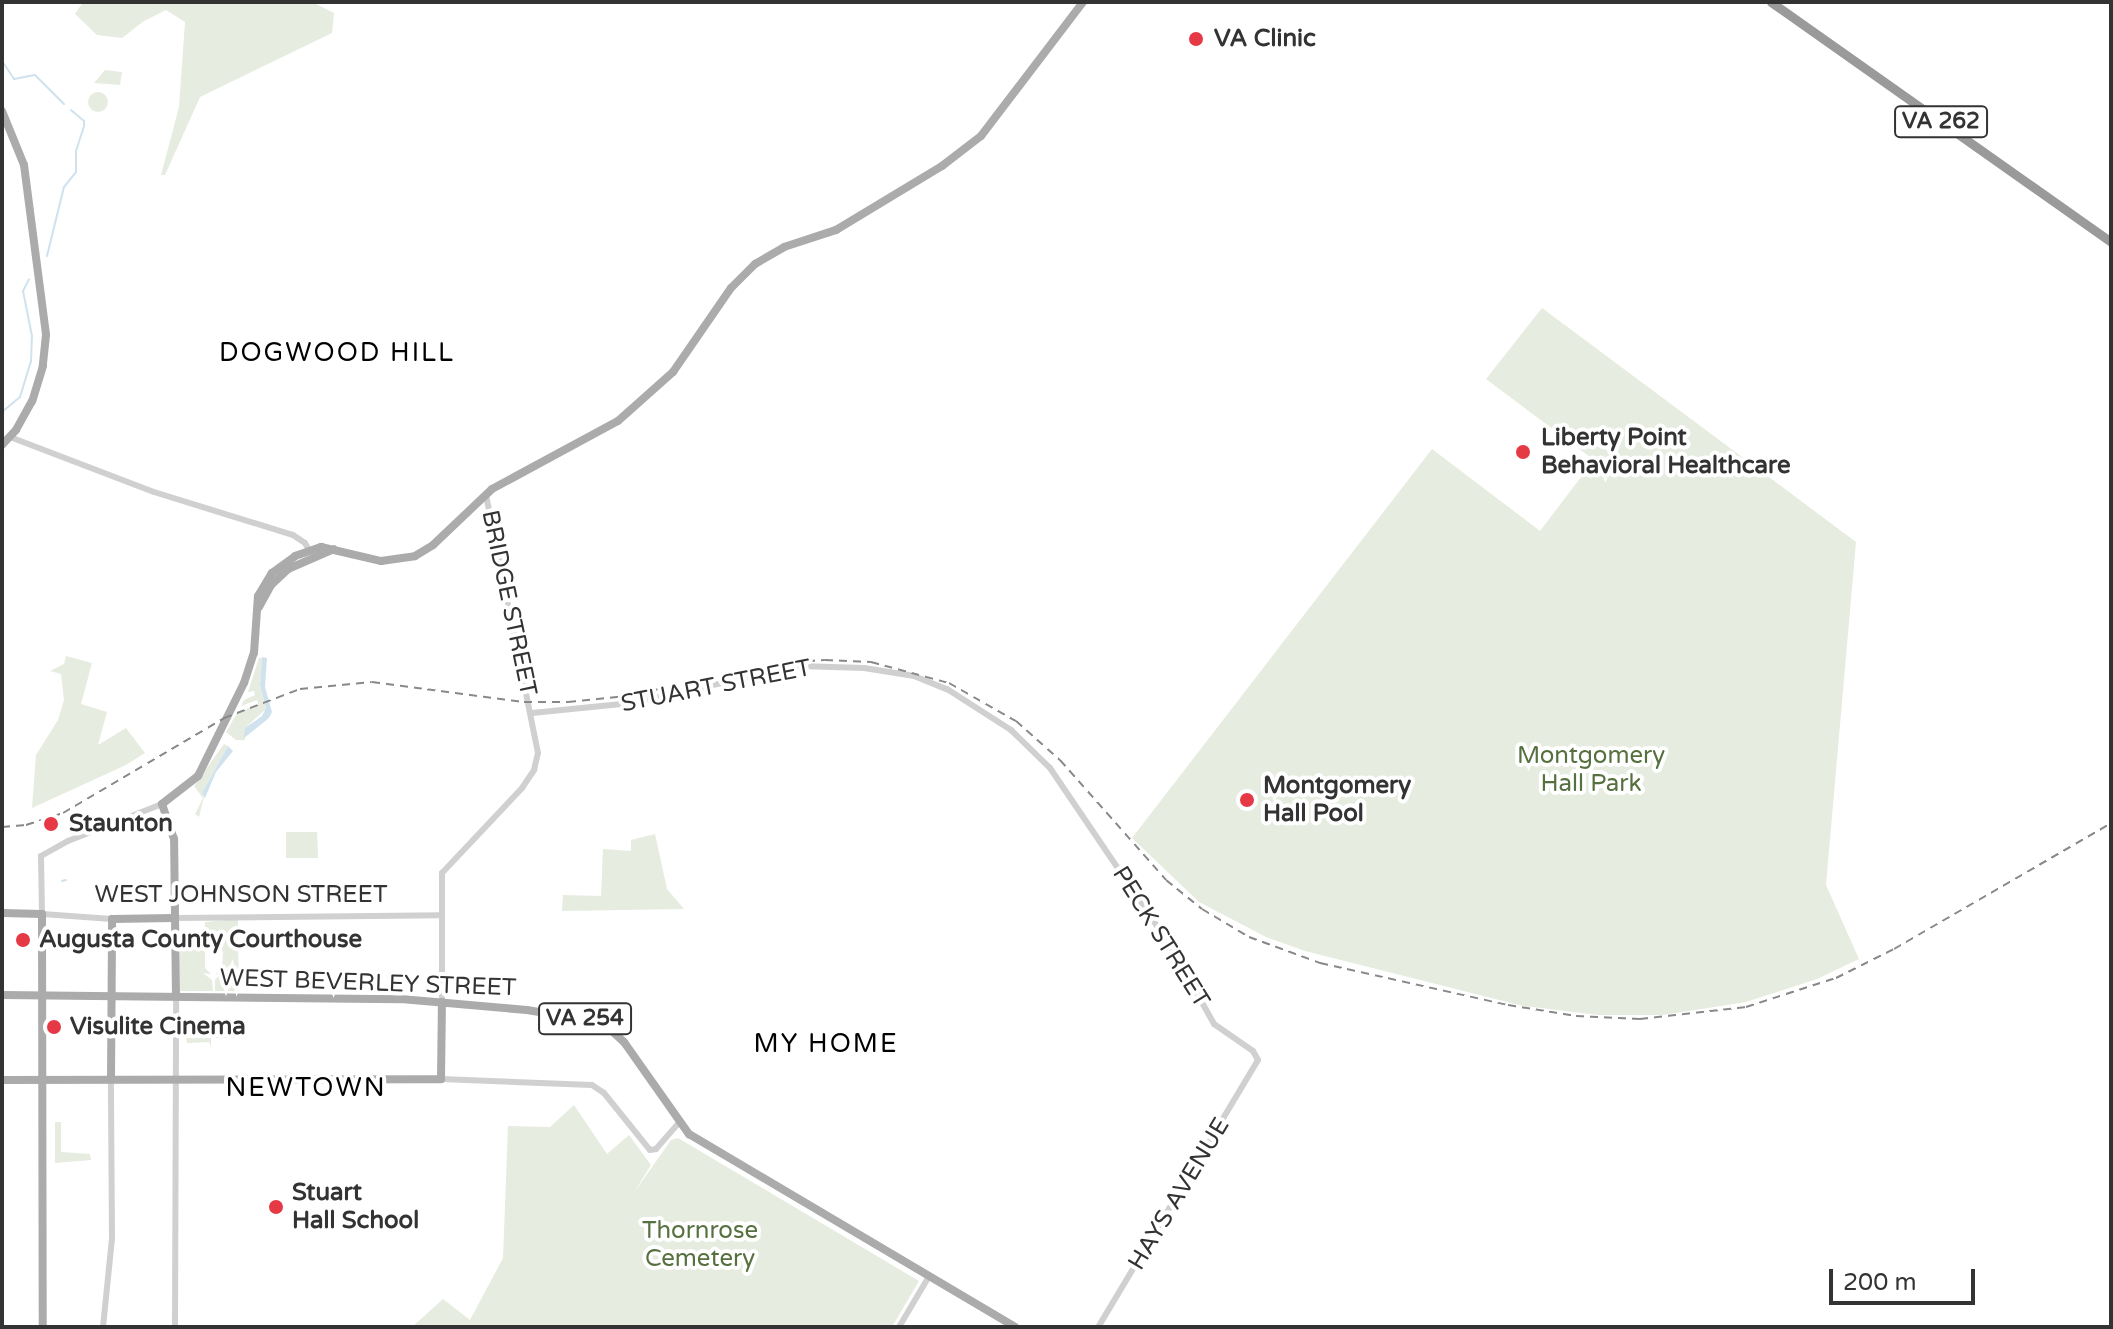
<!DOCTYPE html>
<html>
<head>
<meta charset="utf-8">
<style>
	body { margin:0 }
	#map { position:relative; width:2113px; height:1329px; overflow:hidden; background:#fff; font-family:"Varela Round",sans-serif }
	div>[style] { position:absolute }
	.green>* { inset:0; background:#e6ecdf }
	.round { border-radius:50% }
	.water>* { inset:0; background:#cfe2ee }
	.stream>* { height:2px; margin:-1px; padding:0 1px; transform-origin:1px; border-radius:1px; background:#cfe2ee }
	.minor>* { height:6px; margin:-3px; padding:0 3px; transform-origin:3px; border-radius:3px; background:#d0d0d0 }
	.major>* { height:8px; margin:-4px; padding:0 4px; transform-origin:4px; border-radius:4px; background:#ababab }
	.highway>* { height:9px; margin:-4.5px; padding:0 4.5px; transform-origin:4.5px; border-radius:4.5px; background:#9a9a9a }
	.rail>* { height:2px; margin-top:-1px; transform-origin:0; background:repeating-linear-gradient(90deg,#888 0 8px,transparent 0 14px) }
	.dots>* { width:22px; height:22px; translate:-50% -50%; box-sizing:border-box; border:4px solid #fff; border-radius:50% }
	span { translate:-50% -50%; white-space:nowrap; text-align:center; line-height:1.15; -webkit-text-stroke:8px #fff; paint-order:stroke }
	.shield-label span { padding:2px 6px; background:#fff; border:2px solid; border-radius:6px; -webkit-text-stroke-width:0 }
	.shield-label { font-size:22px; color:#333; font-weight:700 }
	.poi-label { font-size:24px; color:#333; font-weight:700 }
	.left { translate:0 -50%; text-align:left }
	.street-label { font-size:24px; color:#333 }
	.park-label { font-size:24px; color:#56703f }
	.neighbourhood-label { font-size:26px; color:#000; letter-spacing:2px }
	.frame { position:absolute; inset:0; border:4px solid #333; pointer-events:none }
	.scale { position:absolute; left:1829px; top:1269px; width:146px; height:36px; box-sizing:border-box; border:4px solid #333; border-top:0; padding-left:10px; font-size:24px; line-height:28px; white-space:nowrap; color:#333; -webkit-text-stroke:6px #fff; paint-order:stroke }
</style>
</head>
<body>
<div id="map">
	<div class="green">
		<i style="clip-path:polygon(83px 2px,312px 2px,334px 13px,332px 33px,200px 97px,165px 175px,161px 175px,179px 107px,185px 22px,166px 10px,144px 21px,122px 38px,97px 35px,75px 14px)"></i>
		<i style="clip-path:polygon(105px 70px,122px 72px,120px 85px,94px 83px)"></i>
		<i class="round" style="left:88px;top:92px;width:20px;height:20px"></i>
		<i style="clip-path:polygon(1542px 308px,1856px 542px,1826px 885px,1859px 959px,1817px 979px,1746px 1002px,1663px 1015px,1599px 1015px,1523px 1006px,1305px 951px,1266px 937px,1199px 902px,1132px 838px,1432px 449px,1540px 531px,1594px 460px,1486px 379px)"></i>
		<i style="clip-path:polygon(66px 656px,92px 663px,81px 704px,107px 712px,98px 745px,126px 728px,145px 753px,126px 765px,32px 808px,36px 755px,58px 720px,64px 700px,61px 674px,50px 671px,64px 664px)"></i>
		<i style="clip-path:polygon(259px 658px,262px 658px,260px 685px,266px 709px,245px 728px,245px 740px,236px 740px,226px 732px,237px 713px,258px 704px,257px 700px,241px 706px,244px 700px,255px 695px,254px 691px,248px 692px)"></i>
		<i style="clip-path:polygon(224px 744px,228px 746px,202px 793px,204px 797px,199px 817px,195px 814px,203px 798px,194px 786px)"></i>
		<i style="clip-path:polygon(286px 832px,317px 832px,318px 858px,286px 858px)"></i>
		<i style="clip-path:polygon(655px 834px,667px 889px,684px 909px,562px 911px,563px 895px,601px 896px,603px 849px,631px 851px,631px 840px)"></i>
		<i style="clip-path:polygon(238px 919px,238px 939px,233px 941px,238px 942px,239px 991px,215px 991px,215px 980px,223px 971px,215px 975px,222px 968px,223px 952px,220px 946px,210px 946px,210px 940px,201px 937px,201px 930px,205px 929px,205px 922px)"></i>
		<i style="clip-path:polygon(180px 948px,200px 948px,205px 952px,205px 968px,211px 974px,203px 973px,212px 980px,213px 991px,180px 991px)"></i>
		<i style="clip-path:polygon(211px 1032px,240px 1032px,240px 1038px,211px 1038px,211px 1047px,209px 1042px,187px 1043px,186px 1038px,210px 1038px)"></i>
		<i style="clip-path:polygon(574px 1105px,607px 1154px,629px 1135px,651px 1165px,633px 1194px,671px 1140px,678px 1138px,919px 1281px,892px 1327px,412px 1327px,443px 1299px,470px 1320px,503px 1258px,508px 1126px,550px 1127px)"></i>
		<i style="clip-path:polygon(55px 1122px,61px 1122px,61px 1152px,90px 1154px,91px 1160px,55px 1163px)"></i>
	</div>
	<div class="water">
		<i style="clip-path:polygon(262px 657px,267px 658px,265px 687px,272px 712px,269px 718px,244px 738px,245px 728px,262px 716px,266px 708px,260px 685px)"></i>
		<i style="clip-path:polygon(228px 746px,233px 751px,216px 772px,205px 798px,202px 793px)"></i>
	</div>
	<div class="stream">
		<i style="left:2px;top:61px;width:22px;rotate:56deg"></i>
		<i style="left:14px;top:79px;width:21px;rotate:-11deg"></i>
		<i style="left:35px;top:75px;width:41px;rotate:45deg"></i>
		<i style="left:47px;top:256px;width:71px;rotate:-76.2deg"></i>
		<i style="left:64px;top:187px;width:19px;rotate:-51deg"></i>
		<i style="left:76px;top:172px;width:21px;rotate:-90deg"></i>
		<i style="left:76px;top:151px;width:26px;rotate:-72deg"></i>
		<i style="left:84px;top:126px;width:5px;rotate:-90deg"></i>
		<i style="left:84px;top:121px;width:17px;rotate:-140deg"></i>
		<i style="left:2px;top:412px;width:23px;rotate:-40deg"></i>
		<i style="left:20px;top:397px;width:37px;rotate:-73deg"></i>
		<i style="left:31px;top:362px;width:26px;rotate:-88deg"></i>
		<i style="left:32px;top:336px;width:46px;rotate:-101.3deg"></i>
		<i style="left:23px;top:291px;width:13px;rotate:-63deg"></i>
		<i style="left:62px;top:881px;width:4px;rotate:-14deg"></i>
	</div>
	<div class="minor">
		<i style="left:10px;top:437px;width:154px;rotate:20.9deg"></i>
		<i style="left:154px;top:492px;width:145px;rotate:17.2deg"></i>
		<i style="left:293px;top:535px;width:14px;rotate:34deg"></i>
		<i style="left:305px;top:543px;width:10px;rotate:61deg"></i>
		<i style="left:532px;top:713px;width:100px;rotate:-5.7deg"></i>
		<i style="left:632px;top:703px;width:171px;rotate:-12.5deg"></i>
		<i style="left:799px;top:666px;width:65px;rotate:1.8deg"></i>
		<i style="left:864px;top:668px;width:51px;rotate:9.1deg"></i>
		<i style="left:914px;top:676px;width:35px;rotate:22deg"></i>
		<i style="left:947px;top:689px;width:76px;rotate:32.6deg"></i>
		<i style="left:1011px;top:730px;width:54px;rotate:44.3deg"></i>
		<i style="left:1050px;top:768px;width:216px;rotate:55.9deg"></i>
		<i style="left:1171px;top:947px;width:88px;rotate:60.8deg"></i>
		<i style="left:1214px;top:1024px;width:47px;rotate:34.7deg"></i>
		<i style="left:1253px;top:1051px;width:10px;rotate:61deg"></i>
		<i style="left:1258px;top:1060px;width:311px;rotate:120.9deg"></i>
		<i style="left:174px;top:918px;width:267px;rotate:-0.6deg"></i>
		<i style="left:112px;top:919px;width:70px;rotate:-175.9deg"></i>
		<i style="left:42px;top:914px;width:58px;rotate:-91deg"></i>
		<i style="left:41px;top:856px;width:31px;rotate:-29deg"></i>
		<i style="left:68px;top:841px;width:101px;rotate:-21.5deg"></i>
		<i style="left:442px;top:1002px;width:129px;rotate:-90deg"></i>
		<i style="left:442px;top:873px;width:117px;rotate:-46.7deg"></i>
		<i style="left:522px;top:788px;width:22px;rotate:-56deg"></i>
		<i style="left:534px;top:770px;width:17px;rotate:-77deg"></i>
		<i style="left:538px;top:753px;width:264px;rotate:-101.4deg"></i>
		<i style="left:441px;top:1079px;width:151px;rotate:2.3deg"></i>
		<i style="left:592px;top:1085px;width:14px;rotate:34deg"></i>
		<i style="left:604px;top:1093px;width:73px;rotate:51.1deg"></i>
		<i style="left:650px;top:1150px;width:6px;rotate:-9deg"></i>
		<i style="left:656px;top:1149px;width:33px;rotate:-49deg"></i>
		<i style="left:103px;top:1327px;width:88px;rotate:-84.2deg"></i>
		<i style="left:112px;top:1239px;width:160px;rotate:-90.4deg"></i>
		<i style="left:175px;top:1327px;width:331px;rotate:-89.8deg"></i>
		<i style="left:899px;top:1327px;width:57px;rotate:-59.4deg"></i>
	</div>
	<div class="major">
		<i style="left:2px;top:111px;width:58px;rotate:67.8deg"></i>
		<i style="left:24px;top:165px;width:171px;rotate:82.6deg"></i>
		<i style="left:46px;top:335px;width:31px;rotate:96deg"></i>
		<i style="left:43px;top:366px;width:37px;rotate:107deg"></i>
		<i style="left:32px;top:401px;width:33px;rotate:119deg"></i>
		<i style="left:16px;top:430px;width:21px;rotate:133deg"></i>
		<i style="left:259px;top:607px;width:25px;rotate:-61deg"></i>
		<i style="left:271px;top:585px;width:23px;rotate:-43deg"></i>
		<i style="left:288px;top:569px;width:50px;rotate:-23.5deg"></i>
		<i style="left:2px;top:913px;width:40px;rotate:1.4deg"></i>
		<i style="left:42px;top:914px;width:413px;rotate:89.9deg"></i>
		<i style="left:2px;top:995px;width:399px;rotate:0.6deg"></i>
		<i style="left:401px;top:999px;width:126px;rotate:5deg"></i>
		<i style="left:527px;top:1010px;width:61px;rotate:9.5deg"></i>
		<i style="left:587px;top:1020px;width:26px;rotate:23deg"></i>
		<i style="left:611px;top:1030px;width:18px;rotate:43deg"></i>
		<i style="left:624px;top:1042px;width:113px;rotate:54.8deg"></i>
		<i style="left:689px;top:1134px;width:379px;rotate:30.6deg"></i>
		<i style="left:176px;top:996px;width:157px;rotate:-90.7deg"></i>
		<i style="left:174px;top:839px;width:37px;rotate:-109deg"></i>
		<i style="left:162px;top:804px;width:46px;rotate:-37.9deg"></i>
		<i style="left:198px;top:776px;width:104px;rotate:-63.7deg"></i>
		<i style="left:244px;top:683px;width:32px;rotate:-72deg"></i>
		<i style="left:254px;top:653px;width:57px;rotate:-86deg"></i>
		<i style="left:258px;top:596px;width:27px;rotate:-59deg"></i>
		<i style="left:272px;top:573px;width:29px;rotate:-36deg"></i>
		<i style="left:295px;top:556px;width:28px;rotate:-19deg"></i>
		<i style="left:321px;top:547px;width:62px;rotate:13.1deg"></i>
		<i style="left:381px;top:561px;width:34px;rotate:-8deg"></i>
		<i style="left:415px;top:556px;width:21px;rotate:-31deg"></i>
		<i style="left:433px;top:545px;width:81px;rotate:-43.5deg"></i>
		<i style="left:492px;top:489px;width:143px;rotate:-28.4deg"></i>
		<i style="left:618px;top:421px;width:74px;rotate:-41.7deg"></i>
		<i style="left:673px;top:372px;width:102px;rotate:-55.4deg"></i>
		<i style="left:731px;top:288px;width:34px;rotate:-45deg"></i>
		<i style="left:755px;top:264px;width:34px;rotate:-30deg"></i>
		<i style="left:784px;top:247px;width:55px;rotate:-18.1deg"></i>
		<i style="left:836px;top:230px;width:124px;rotate:-31.1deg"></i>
		<i style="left:942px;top:166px;width:49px;rotate:-37.6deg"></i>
		<i style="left:981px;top:136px;width:168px;rotate:-52.7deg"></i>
		<i style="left:111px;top:1079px;width:160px;rotate:-89.6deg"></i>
		<i style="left:112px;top:919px;width:62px;rotate:-0.9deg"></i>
		<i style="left:2px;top:1080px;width:439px;rotate:-0.1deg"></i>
		<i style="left:441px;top:1079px;width:77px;rotate:-89.3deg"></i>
	</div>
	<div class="highway">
		<i style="left:1771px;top:2px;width:416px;rotate:35.2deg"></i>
	</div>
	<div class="rail">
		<i style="left:2px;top:827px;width:24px;rotate:-5deg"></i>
		<i style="left:26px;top:825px;width:39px;rotate:-18deg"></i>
		<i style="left:63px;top:813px;width:187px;rotate:-30.5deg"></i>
		<i style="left:224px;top:718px;width:81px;rotate:-20.9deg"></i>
		<i style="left:300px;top:689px;width:72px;rotate:-5.6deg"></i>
		<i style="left:372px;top:682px;width:153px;rotate:7.5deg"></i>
		<i style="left:524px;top:702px;width:44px"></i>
		<i style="left:568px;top:702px;width:59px;rotate:-5.8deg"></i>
		<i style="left:627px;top:696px;width:156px;rotate:-12.2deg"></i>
		<i style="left:779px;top:663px;width:46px;rotate:-3.7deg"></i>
		<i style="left:825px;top:660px;width:46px;rotate:2.5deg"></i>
		<i style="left:871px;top:662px;width:81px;rotate:15.1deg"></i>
		<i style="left:949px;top:683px;width:77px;rotate:29.6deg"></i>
		<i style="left:1016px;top:721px;width:59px;rotate:41.6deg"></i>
		<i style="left:1060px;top:760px;width:160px;rotate:48.5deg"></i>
		<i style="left:1166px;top:880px;width:46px;rotate:38.9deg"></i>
		<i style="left:1202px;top:909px;width:55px;rotate:30.8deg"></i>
		<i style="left:1249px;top:937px;width:76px;rotate:20.1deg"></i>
		<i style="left:1320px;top:963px;width:193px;rotate:12.6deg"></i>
		<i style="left:1508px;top:1005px;width:69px;rotate:9.2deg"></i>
		<i style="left:1576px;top:1016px;width:64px;rotate:2.7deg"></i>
		<i style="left:1640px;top:1019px;width:107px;rotate:-6.5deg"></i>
		<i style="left:1746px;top:1007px;width:95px;rotate:-17.9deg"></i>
		<i style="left:1836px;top:978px;width:65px;rotate:-26.6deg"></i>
		<i style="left:1894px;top:949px;width:251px;rotate:-30.1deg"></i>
	</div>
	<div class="dots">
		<i style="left:1196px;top:39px;background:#e63946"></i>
		<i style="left:1523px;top:452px;background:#e63946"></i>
		<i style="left:1247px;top:800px;background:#e63946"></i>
		<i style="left:51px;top:824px;background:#e63946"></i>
		<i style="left:23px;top:940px;background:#e63946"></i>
		<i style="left:54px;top:1027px;background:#e63946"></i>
		<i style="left:276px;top:1207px;background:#e63946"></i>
	</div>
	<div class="shield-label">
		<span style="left:1941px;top:122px">VA 262</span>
		<span style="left:585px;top:1019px">VA 254</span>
	</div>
	<div class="poi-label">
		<span class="left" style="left:1214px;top:39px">VA Clinic</span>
		<span class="left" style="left:1541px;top:452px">Liberty Point<br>Behavioral Healthcare</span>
		<span class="left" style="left:1263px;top:800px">Montgomery<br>Hall Pool</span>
		<span class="left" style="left:69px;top:824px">Staunton</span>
		<span class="left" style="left:39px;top:940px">Augusta County Courthouse</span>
		<span class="left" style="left:70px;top:1027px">Visulite Cinema</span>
		<span class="left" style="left:292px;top:1207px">Stuart<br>Hall School</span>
	</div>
	<div class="street-label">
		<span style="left:509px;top:603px;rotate:78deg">BRIDGE STREET</span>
		<span style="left:716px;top:686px;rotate:-11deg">STUART STREET</span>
		<span style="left:241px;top:895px">WEST JOHNSON STREET</span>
		<span style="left:1161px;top:937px;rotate:58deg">PECK STREET</span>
		<span style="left:368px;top:983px;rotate:2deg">WEST BEVERLEY STREET</span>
		<span style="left:1179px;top:1194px;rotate:-59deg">HAYS AVENUE</span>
	</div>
	<div class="park-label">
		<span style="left:1591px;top:770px">Montgomery<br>Hall Park</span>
		<span style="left:700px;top:1245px">Thornrose<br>Cemetery</span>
	</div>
	<div class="neighbourhood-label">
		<span style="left:337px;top:353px">DOGWOOD HILL</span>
		<span style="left:826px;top:1044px">MY HOME</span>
		<span style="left:306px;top:1088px">NEWTOWN</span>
	</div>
	<div class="frame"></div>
	<div class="scale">200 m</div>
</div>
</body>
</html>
